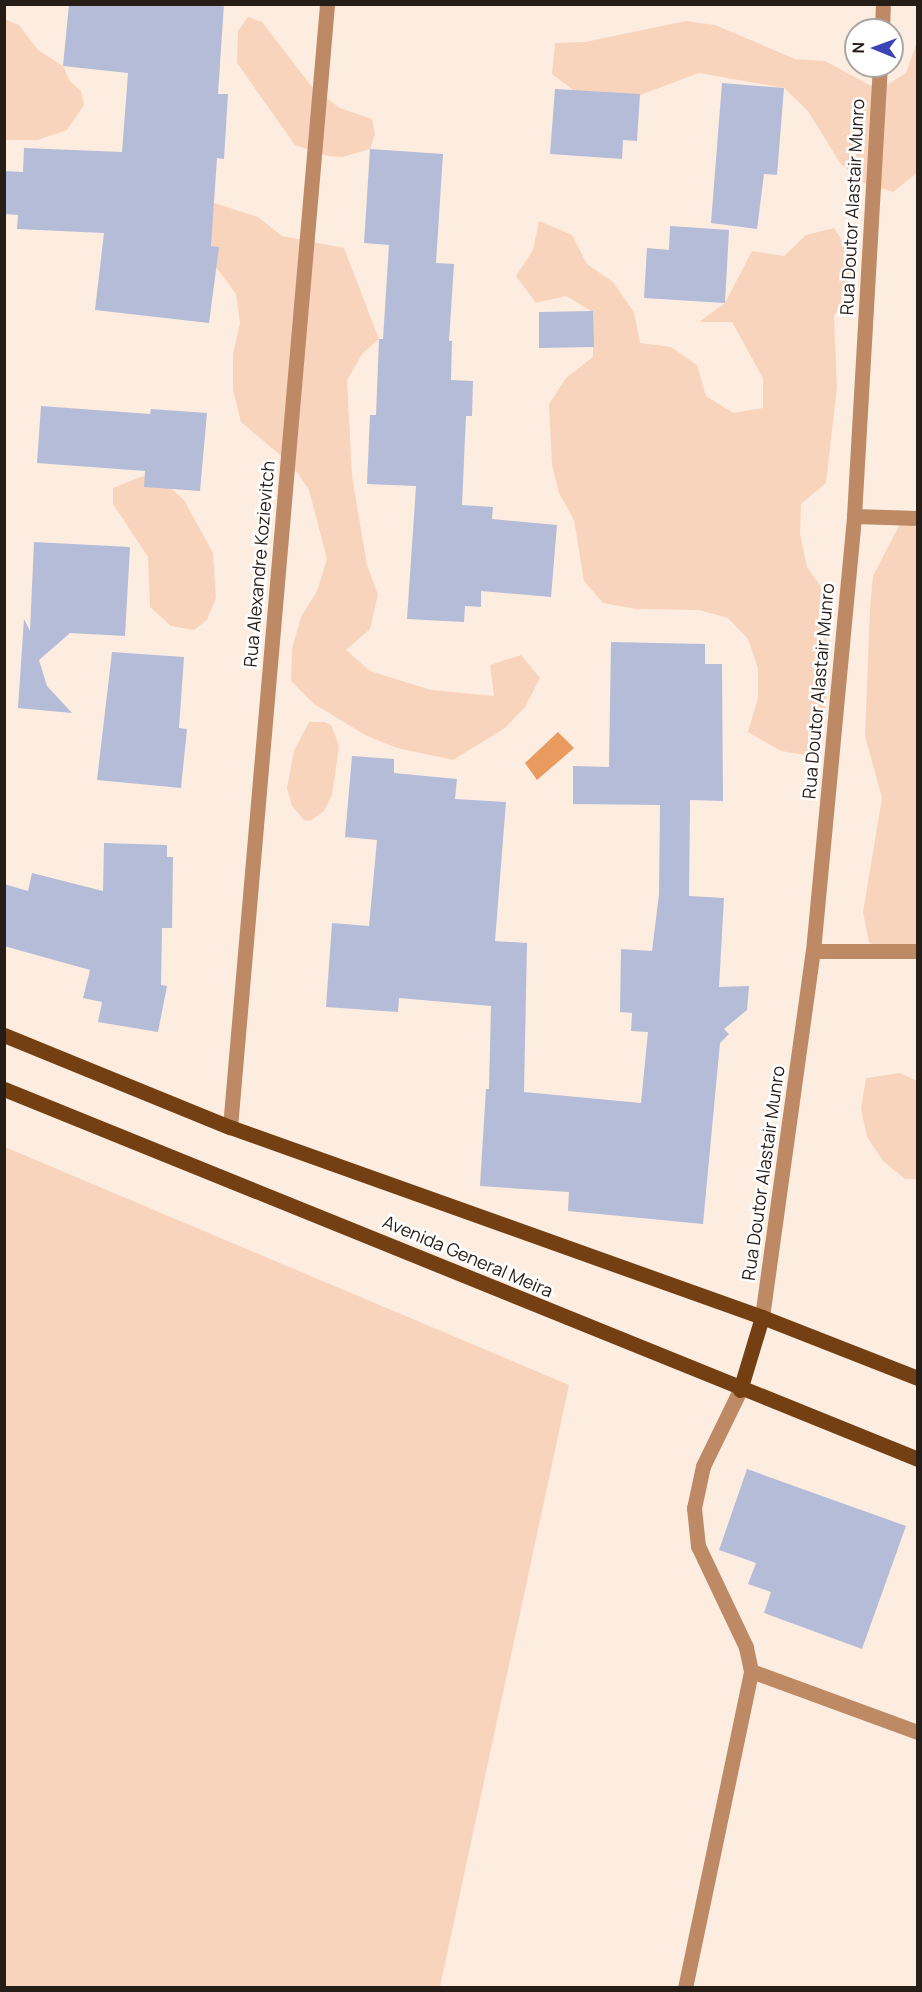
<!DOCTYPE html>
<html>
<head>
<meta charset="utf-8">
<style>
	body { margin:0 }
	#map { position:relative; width:922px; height:1992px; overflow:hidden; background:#fdede1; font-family:Manrope,sans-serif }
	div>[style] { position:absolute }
	.green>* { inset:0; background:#f8d4bc }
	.water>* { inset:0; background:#e99a5f }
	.building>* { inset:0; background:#b5bcd7 }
	.minor>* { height:15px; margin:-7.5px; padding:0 7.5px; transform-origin:7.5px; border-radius:7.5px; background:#bd8a65 }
	.major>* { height:15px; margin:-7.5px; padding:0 7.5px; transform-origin:7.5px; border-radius:7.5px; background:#743f12 }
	span { translate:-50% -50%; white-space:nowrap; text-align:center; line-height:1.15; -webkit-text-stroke:5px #fff; paint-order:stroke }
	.street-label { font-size:18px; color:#271d17 }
	.frame { position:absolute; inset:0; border:6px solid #271d17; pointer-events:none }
	.north { position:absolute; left:844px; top:18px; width:60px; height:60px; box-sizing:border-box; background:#fff; border:2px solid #a9a5a2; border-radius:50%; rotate:271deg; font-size:16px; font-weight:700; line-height:24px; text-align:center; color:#271d17 }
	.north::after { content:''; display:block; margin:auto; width:21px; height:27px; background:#3a43b7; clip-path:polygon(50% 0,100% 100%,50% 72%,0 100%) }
</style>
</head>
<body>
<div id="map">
	<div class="green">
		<i style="clip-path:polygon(248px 17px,262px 22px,313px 88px,340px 108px,372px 119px,375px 134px,370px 149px,343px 157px,328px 156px,295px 145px,237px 63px,238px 31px)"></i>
		<i style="clip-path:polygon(4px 19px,19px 25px,38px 50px,63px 66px,70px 81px,81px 91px,84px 105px,67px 130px,38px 140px,5px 140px)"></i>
		<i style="clip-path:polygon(686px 21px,715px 25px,795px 59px,825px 61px,879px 90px,906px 73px,917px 42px,917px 173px,893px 192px,864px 183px,840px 163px,808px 111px,784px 88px,699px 73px,640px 95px,608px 97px,577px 93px,552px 74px,555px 43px,585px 42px)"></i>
		<i style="clip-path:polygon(214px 203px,258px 217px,282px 236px,344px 248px,379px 339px,363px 353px,347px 380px,352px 476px,367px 565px,378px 595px,370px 629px,346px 650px,370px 671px,431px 690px,494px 696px,490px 665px,521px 655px,540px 678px,525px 707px,505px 728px,453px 760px,397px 748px,367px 736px,314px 704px,291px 681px,292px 649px,301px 617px,317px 591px,327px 559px,309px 490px,292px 465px,241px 422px,233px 390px,233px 354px,240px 323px,236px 294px,215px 266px,210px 235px)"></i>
		<i style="clip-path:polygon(539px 221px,572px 235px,587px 264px,613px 282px,634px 312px,640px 343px,671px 347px,697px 365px,706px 396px,733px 413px,763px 408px,763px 378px,732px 322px,699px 322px,725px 303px,752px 251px,784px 256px,806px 235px,834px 228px,853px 257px,852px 290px,834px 316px,837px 387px,826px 483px,801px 504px,800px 534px,807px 567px,826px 594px,827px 693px,824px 726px,811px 756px,781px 751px,748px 732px,758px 698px,758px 668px,748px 639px,728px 618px,699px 610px,636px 609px,603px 603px,584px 581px,574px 520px,559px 493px,552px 465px,549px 404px,566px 378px,593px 357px,593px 312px,566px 296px,536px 303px,516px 276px,533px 250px)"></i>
		<i style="clip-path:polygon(143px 476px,166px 484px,184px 500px,213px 553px,216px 598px,207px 620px,194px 630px,171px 626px,150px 607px,148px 557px,113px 504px,113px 488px)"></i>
		<i style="clip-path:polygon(917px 510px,918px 944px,901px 953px,869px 943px,863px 912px,882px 798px,865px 736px,870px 608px,873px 576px,902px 520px)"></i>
		<i style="clip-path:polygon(309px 722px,325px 722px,332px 726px,339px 747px,332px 795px,324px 811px,310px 821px,304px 820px,292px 806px,287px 788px,294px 751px)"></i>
		<i style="clip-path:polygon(900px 1073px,917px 1081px,917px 1179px,905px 1179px,883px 1161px,867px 1137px,861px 1109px,866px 1078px)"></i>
		<i style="clip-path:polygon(5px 1147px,569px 1385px,440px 1987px,5px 1987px)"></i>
	</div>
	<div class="water">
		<i style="clip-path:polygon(558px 732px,574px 748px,537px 780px,525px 763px)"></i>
	</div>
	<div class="building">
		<i style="clip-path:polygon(69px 4px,224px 4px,218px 94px,228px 94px,224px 159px,217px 158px,211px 246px,219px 247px,209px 323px,95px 310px,104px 233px,17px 229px,18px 215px,4px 214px,4px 171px,23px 172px,24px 148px,122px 152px,128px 73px,63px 66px)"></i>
		<i style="clip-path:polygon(722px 83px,784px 88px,777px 175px,764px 174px,757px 229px,711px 223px)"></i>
		<i style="clip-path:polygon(555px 89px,640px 94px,637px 141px,623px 140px,622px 159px,550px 154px)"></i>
		<i style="clip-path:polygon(370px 149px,443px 154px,436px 263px,454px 264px,449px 341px,452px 341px,451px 380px,473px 381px,472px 416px,466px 416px,462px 505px,493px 507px,492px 519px,557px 525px,551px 597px,481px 591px,481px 607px,465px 606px,464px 622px,407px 619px,416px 486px,367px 484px,370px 415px,376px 415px,379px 339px,383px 339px,389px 245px,364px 243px)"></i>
		<i style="clip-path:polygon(670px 226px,729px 230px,725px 303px,644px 298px,647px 248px,669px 250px)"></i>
		<i style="clip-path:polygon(593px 311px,594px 347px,539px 348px,539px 312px)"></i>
		<i style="clip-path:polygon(41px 406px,150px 414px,151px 409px,207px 413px,200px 491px,144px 487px,145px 471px,37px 463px)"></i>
		<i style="clip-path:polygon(34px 542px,130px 547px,125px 636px,70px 633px,39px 660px,47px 686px,72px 713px,18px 708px,24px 619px,30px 631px)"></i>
		<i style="clip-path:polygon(611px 642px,705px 644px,705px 664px,722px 664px,723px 801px,690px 800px,689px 896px,724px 898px,719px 987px,749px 986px,747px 1010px,724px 1029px,729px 1034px,720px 1043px,703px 1224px,568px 1211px,569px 1192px,480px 1186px,486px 1089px,489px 1089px,491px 1006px,399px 998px,398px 1012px,326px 1007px,332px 923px,369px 926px,377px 840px,345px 837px,352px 756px,394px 759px,394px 773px,457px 779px,455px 799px,506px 802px,495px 941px,527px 943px,524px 1092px,641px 1103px,648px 1032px,631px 1031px,632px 1013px,620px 1012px,621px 949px,652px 951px,659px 894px,660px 805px,573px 804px,573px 766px,609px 767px)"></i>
		<i style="clip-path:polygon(112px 652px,184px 657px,179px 728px,187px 729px,181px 788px,97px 780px)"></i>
		<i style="clip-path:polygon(104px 843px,167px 845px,167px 857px,173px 857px,172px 928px,162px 928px,161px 985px,167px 986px,158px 1032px,98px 1022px,102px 1002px,83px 998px,90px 970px,4px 946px,4px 884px,28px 891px,32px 873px,103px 891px)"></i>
		<i style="clip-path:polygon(747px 1469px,906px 1526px,862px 1649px,764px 1613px,771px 1592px,748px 1584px,756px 1563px,719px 1550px)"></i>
	</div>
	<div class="minor">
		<i style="left:882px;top:30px;width:26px;rotate:-88deg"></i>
		<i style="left:854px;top:516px;width:64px;rotate:1.8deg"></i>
		<i style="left:813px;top:951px;width:105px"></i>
		<i style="left:230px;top:1127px;width:1127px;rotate:-85.06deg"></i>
		<i style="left:762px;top:1317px;width:370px;rotate:-82.1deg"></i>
		<i style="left:813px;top:951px;width:437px;rotate:-84.6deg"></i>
		<i style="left:854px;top:516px;width:451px;rotate:-86.7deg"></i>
		<i style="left:751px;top:1671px;width:178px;rotate:20.1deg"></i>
		<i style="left:685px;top:1988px;width:324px;rotate:-78.2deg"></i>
		<i style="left:751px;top:1671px;width:25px;rotate:-102deg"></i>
		<i style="left:746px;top:1647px;width:112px;rotate:-115.4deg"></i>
		<i style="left:698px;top:1546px;width:38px;rotate:-96deg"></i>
		<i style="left:694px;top:1508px;width:43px;rotate:-77.9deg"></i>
		<i style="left:703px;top:1466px;width:85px;rotate:-64deg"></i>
	</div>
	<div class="major">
		<i style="left:4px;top:1035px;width:244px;rotate:22.2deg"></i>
		<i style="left:230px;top:1127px;width:565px;rotate:19.65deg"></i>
		<i style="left:762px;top:1317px;width:168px;rotate:21.4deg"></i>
		<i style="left:4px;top:1089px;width:986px;rotate:22.04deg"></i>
		<i style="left:740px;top:1390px;width:76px;rotate:-73.2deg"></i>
	</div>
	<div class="street-label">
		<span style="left:852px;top:207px;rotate:-87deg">Rua Doutor Alastair Munro</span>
		<span style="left:259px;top:564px;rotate:-85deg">Rua Alexandre Kozievitch</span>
		<span style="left:818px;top:691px;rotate:-85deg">Rua Doutor Alastair Munro</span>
		<span style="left:763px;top:1173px;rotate:-82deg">Rua Doutor Alastair Munro</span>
		<span style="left:468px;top:1256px;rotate:23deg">Avenida General Meira</span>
	</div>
	<div class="frame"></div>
	<div class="north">N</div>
</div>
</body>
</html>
